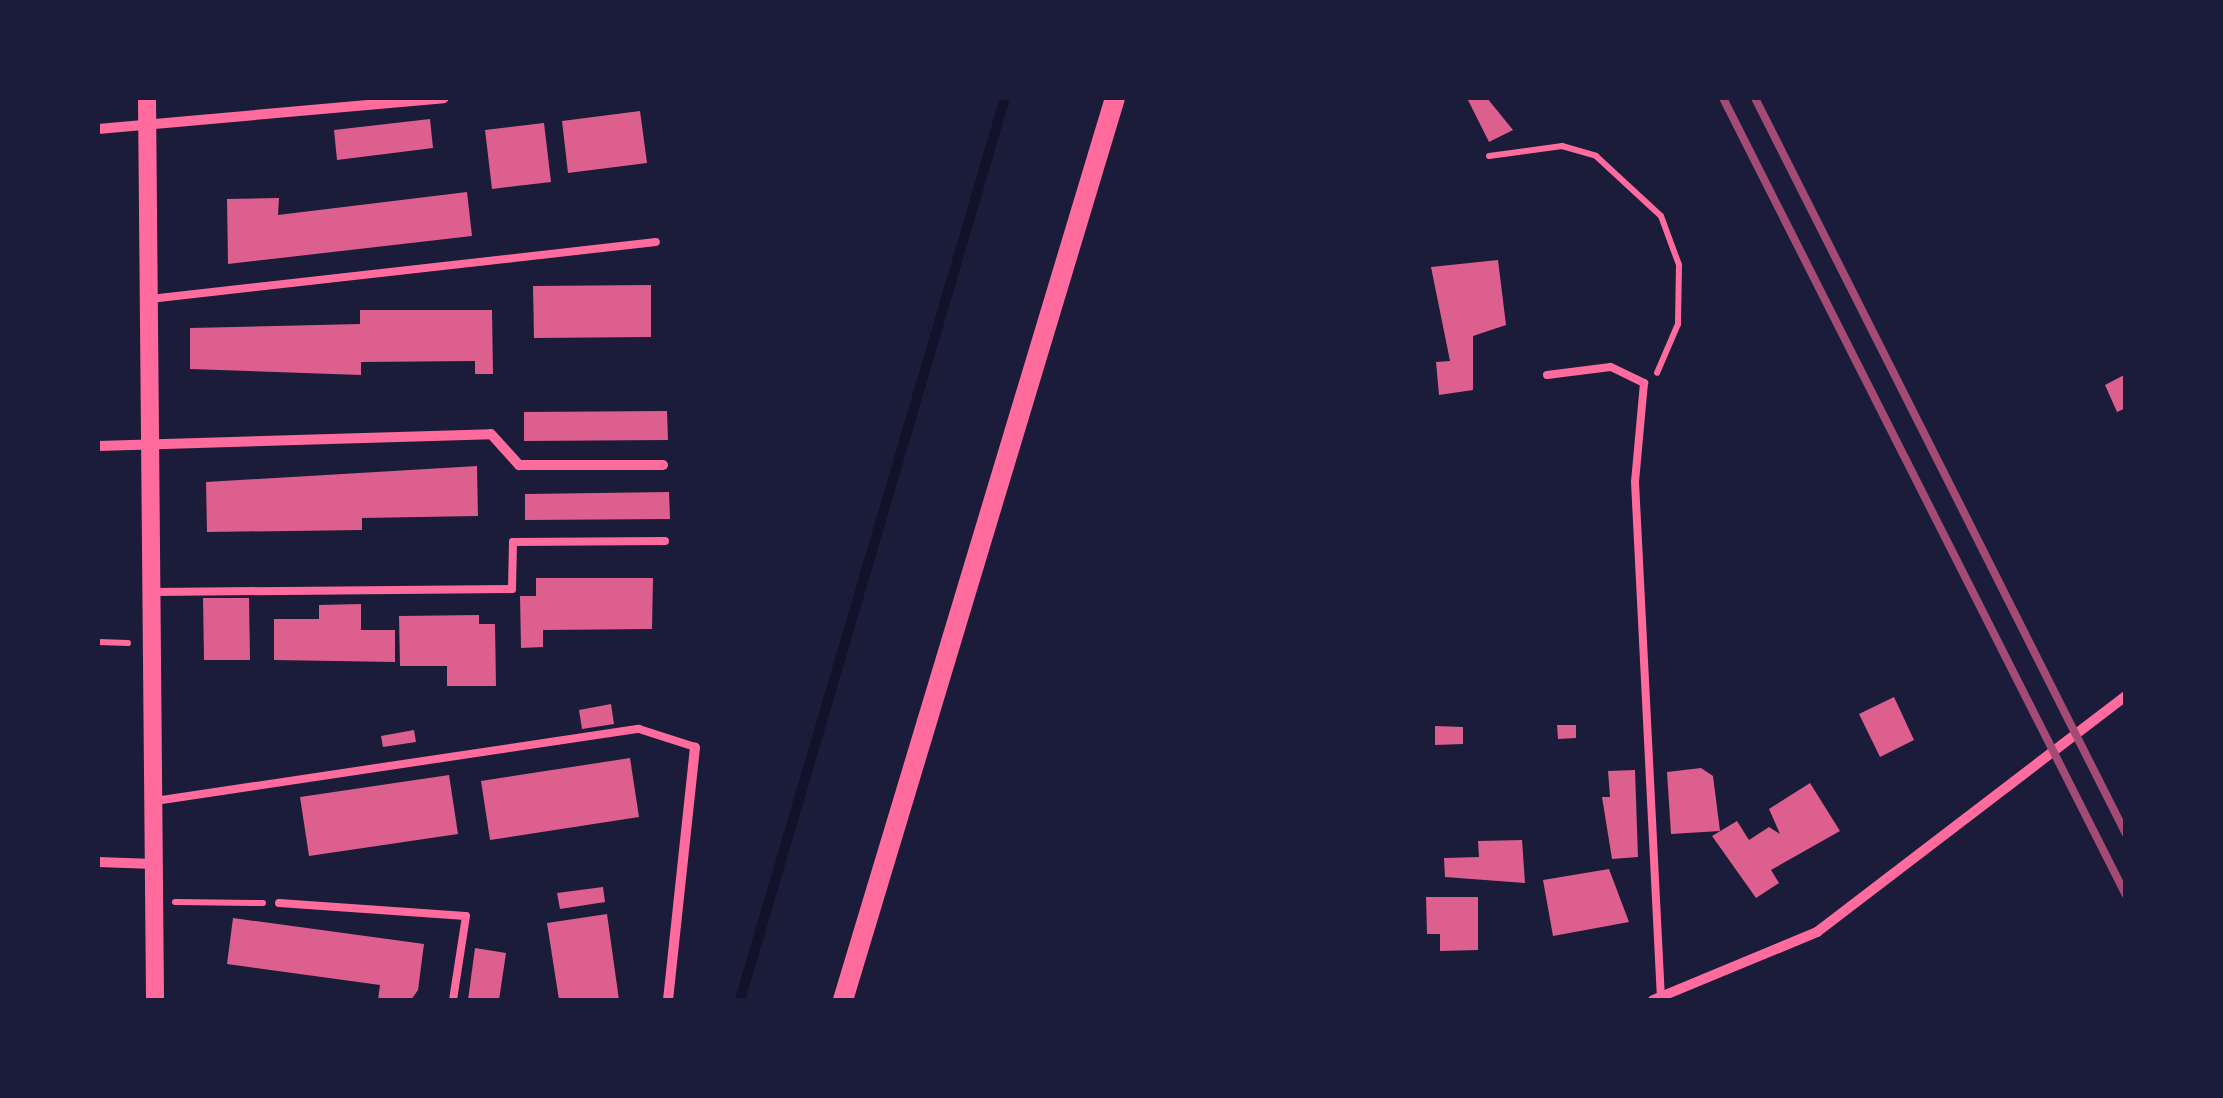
<!DOCTYPE html>
<html>
<head>
<meta charset="utf-8">
<style>
	body { margin:0 }
	#map { position:relative; width:2223px; height:1098px; overflow:hidden; background:#1b1b3a; font-family:"Source Serif 4",serif }
	div>[style] { position:absolute }
	.stream>* { height:10px; margin:-5px; padding:0 5px; transform-origin:5px; border-radius:5px; background:#12122b }
	.building>* { inset:0; background:#dd5f8e }
	.path>* { height:6px; margin:-3px; padding:0 3px; transform-origin:3px; border-radius:3px; background:#ff6b9d }
	.service>* { height:8px; margin:-4px; padding:0 4px; transform-origin:4px; border-radius:4px; background:#ff6b9d }
	.minor>* { height:10px; margin:-5px; padding:0 5px; transform-origin:5px; border-radius:5px; background:#ff6b9d }
	.tertiary>* { height:18px; margin:-9px; padding:0 9px; transform-origin:9px; border-radius:9px; background:#ff6b9d }
	.secondary>* { height:20px; margin:-10px; padding:0 10px; transform-origin:10px; border-radius:10px; background:#ff6b9d }
	.rail>* { height:8px; margin:-4px; padding:0 4px; transform-origin:4px; border-radius:4px; background:#a44b75 }
	span { translate:-50% -50%; white-space:nowrap; text-align:center; line-height:1.15; -webkit-text-stroke:8px #1b1b3a; paint-order:stroke }
	.frame { position:absolute; inset:0; border:100px solid #1b1b3a; pointer-events:none }
</style>
</head>
<body>
<div id="map">
	<div class="stream">
		<i style="left:740px;top:1000px;width:940px;rotate:-73.63deg"></i>
	</div>
	<div class="building">
		<i style="clip-path:polygon(1467px 98px,1487px 98px,1513px 130px,1489px 142px)"></i>
		<i style="clip-path:polygon(640px 111px,647px 163px,568px 173px,562px 121px)"></i>
		<i style="clip-path:polygon(430px 119px,433px 148px,337px 160px,334px 130px)"></i>
		<i style="clip-path:polygon(544px 123px,551px 182px,492px 189px,485px 130px)"></i>
		<i style="clip-path:polygon(467px 192px,472px 236px,228px 264px,227px 199px,279px 198px,278px 215px)"></i>
		<i style="clip-path:polygon(1498px 260px,1506px 325px,1473px 336px,1473px 390px,1439px 395px,1436px 362px,1450px 361px,1431px 267px)"></i>
		<i style="clip-path:polygon(651px 285px,651px 337px,534px 338px,533px 286px)"></i>
		<i style="clip-path:polygon(360px 310px,492px 310px,493px 374px,475px 374px,475px 361px,361px 362px,361px 375px,190px 369px,190px 328px,360px 324px)"></i>
		<i style="clip-path:polygon(2126px 374px,2126px 408px,2117px 412px,2105px 385px)"></i>
		<i style="clip-path:polygon(667px 411px,668px 440px,524px 441px,524px 412px)"></i>
		<i style="clip-path:polygon(477px 466px,478px 516px,362px 518px,362px 530px,207px 532px,206px 482px)"></i>
		<i style="clip-path:polygon(669px 492px,670px 519px,525px 520px,525px 494px)"></i>
		<i style="clip-path:polygon(536px 578px,653px 578px,652px 629px,543px 630px,543px 647px,521px 648px,520px 596px,536px 596px)"></i>
		<i style="clip-path:polygon(203px 598px,249px 598px,250px 660px,204px 660px)"></i>
		<i style="clip-path:polygon(361px 604px,361px 630px,395px 630px,395px 662px,274px 660px,274px 619px,319px 619px,319px 605px)"></i>
		<i style="clip-path:polygon(479px 615px,479px 624px,495px 624px,496px 686px,447px 686px,447px 666px,400px 666px,399px 616px)"></i>
		<i style="clip-path:polygon(1894px 697px,1914px 740px,1880px 757px,1859px 714px)"></i>
		<i style="clip-path:polygon(611px 704px,614px 724px,582px 729px,579px 710px)"></i>
		<i style="clip-path:polygon(1557px 725px,1576px 725px,1576px 738px,1558px 739px)"></i>
		<i style="clip-path:polygon(1435px 726px,1463px 727px,1463px 744px,1435px 745px)"></i>
		<i style="clip-path:polygon(414px 730px,416px 742px,383px 747px,381px 736px)"></i>
		<i style="clip-path:polygon(630px 758px,639px 817px,490px 840px,481px 781px)"></i>
		<i style="clip-path:polygon(1701px 768px,1713px 776px,1720px 831px,1671px 834px,1667px 772px)"></i>
		<i style="clip-path:polygon(1635px 770px,1638px 857px,1612px 859px,1602px 797px,1610px 797px,1608px 771px)"></i>
		<i style="clip-path:polygon(449px 775px,458px 834px,309px 856px,300px 797px)"></i>
		<i style="clip-path:polygon(1810px 783px,1840px 831px,1771px 870px,1779px 883px,1756px 898px,1712px 836px,1737px 821px,1749px 840px,1769px 827px,1780px 834px,1769px 809px)"></i>
		<i style="clip-path:polygon(1522px 840px,1525px 883px,1445px 877px,1444px 858px,1479px 857px,1478px 841px)"></i>
		<i style="clip-path:polygon(1609px 869px,1629px 922px,1553px 936px,1543px 880px)"></i>
		<i style="clip-path:polygon(603px 887px,605px 902px,560px 909px,557px 893px)"></i>
		<i style="clip-path:polygon(1426px 897px,1478px 897px,1478px 950px,1440px 951px,1440px 934px,1427px 934px)"></i>
		<i style="clip-path:polygon(607px 914px,619px 1000px,559px 1000px,547px 923px)"></i>
		<i style="clip-path:polygon(233px 918px,424px 944px,418px 990px,411px 1000px,378px 1000px,380px 985px,227px 964px)"></i>
		<i style="clip-path:polygon(475px 948px,506px 953px,499px 1000px,468px 1000px)"></i>
	</div>
	<div class="path">
		<i style="left:1489px;top:156px;width:74px;rotate:-7.8deg"></i>
		<i style="left:1562px;top:146px;width:35px;rotate:16deg"></i>
		<i style="left:1596px;top:156px;width:88px;rotate:42.7deg"></i>
		<i style="left:1661px;top:216px;width:52px;rotate:69.8deg"></i>
		<i style="left:1679px;top:265px;width:59px;rotate:91deg"></i>
		<i style="left:1678px;top:324px;width:53px;rotate:113.2deg"></i>
		<i style="left:98px;top:642px;width:30px;rotate:2deg"></i>
		<i style="left:175px;top:902px;width:88px;rotate:0.7deg"></i>
	</div>
	<div class="service">
		<i style="left:150px;top:299px;width:509px;rotate:-6.43deg"></i>
		<i style="left:1547px;top:375px;width:64px;rotate:-7.1deg"></i>
		<i style="left:1611px;top:367px;width:37px;rotate:26deg"></i>
		<i style="left:1644px;top:383px;width:99px;rotate:95.2deg"></i>
		<i style="left:1635px;top:482px;width:517px;rotate:87.12deg"></i>
		<i style="left:154px;top:592px;width:358px;rotate:-0.5deg"></i>
		<i style="left:512px;top:589px;width:47px;rotate:-88.8deg"></i>
		<i style="left:513px;top:542px;width:152px;rotate:-0.4deg"></i>
		<i style="left:155px;top:801px;width:489px;rotate:-8.5deg"></i>
		<i style="left:639px;top:729px;width:59px;rotate:17.8deg"></i>
		<i style="left:279px;top:903px;width:187px;rotate:4deg"></i>
		<i style="left:466px;top:916px;width:85px;rotate:98.8deg"></i>
	</div>
	<div class="minor">
		<i style="left:98px;top:129px;width:347px;rotate:-5.1deg"></i>
		<i style="left:98px;top:446px;width:393px;rotate:-1.7deg"></i>
		<i style="left:491px;top:434px;width:42px;rotate:47.9deg"></i>
		<i style="left:519px;top:465px;width:144px"></i>
		<i style="left:98px;top:862px;width:56px;rotate:2deg"></i>
		<i style="left:668px;top:1000px;width:254px;rotate:-83.9deg"></i>
		<i style="left:1653px;top:1000px;width:178px;rotate:-22.5deg"></i>
		<i style="left:1817px;top:932px;width:389px;rotate:-37.4deg"></i>
	</div>
	<div class="tertiary">
		<i style="left:147px;top:98px;width:902px;rotate:89.49deg"></i>
	</div>
	<div class="secondary">
		<i style="left:843px;top:1000px;width:942px;rotate:-73.22deg"></i>
	</div>
	<div class="rail">
		<i style="left:1723px;top:98px;width:893px;rotate:63.18deg"></i>
		<i style="left:1755px;top:98px;width:824px;rotate:63.25deg"></i>
	</div>
	<div class="frame"></div>
</div>
</body>
</html>
